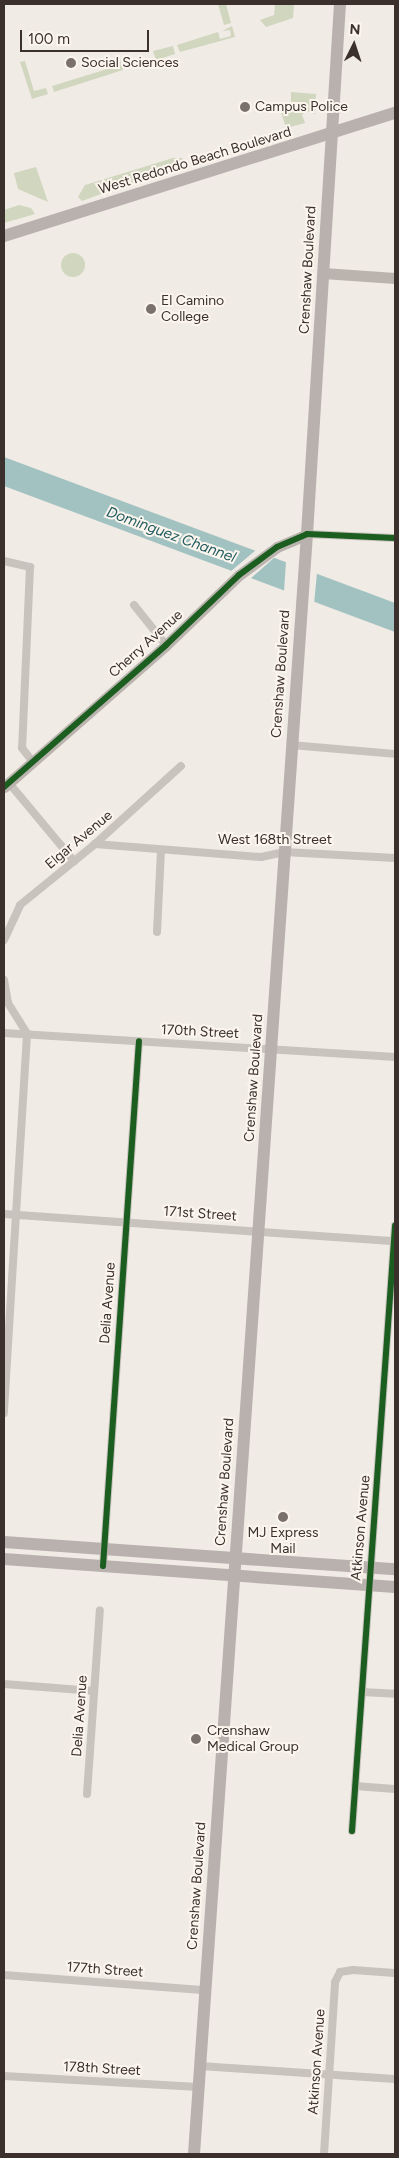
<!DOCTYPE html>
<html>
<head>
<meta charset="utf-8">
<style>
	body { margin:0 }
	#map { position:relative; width:399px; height:2158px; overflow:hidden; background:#f0ebe5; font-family:Figtree,sans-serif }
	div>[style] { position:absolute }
	.green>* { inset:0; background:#d1d6bf }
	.round { border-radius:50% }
	.water>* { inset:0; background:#a1c2c1 }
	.pier>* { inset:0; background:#f0ebe5 }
	.street>* { height:8px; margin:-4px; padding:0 4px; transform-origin:4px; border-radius:4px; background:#c9c3be }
	.secondary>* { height:11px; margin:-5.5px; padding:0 5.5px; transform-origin:5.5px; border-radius:5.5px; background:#bab3ae }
	.primary>* { height:12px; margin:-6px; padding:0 6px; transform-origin:6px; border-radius:6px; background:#b8b1ad }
	.cycleway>* { height:6px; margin:-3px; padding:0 3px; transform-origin:3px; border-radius:3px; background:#1b5e20 }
	.dots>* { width:14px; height:14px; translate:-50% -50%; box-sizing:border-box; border:2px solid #fbf5ee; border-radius:50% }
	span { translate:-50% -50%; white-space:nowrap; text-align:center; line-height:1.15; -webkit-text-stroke:4px #fbf5ee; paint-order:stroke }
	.poi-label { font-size:14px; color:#3b302b }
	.left { translate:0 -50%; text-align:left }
	.street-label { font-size:14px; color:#3b302b }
	.water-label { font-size:15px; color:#1f5a5e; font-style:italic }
	.frame { position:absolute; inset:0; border:5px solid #3b302b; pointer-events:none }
	.north { position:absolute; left:329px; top:20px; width:50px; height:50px; -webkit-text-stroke:4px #fbf5ee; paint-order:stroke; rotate:4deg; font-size:14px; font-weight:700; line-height:20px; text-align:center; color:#3b302b }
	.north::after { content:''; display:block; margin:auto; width:18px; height:22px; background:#3b302b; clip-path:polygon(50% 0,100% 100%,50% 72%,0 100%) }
	.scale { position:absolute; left:20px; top:30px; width:129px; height:22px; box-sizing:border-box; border:2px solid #3b302b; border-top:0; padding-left:6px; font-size:15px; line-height:18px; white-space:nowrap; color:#3b302b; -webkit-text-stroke:4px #fbf5ee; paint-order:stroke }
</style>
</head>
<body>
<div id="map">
	<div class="green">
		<i style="clip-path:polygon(218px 4px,226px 4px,231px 23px,224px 25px)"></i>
		<i style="clip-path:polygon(275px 4px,294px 4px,293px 18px,266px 27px,260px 20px,274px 15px)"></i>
		<i style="clip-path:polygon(232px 26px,235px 37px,180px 52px,177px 45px,218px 32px,220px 39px,231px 36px,230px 30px,222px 31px)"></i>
		<i style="clip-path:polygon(173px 46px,175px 54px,156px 60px,153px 51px)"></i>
		<i style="clip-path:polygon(119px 56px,123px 70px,54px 92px,52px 86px,117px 66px,114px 57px)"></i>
		<i style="clip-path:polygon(25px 61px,34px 91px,46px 88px,48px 94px,32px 99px,20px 62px)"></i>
		<i style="clip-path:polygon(291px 92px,316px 94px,315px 114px,306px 111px,302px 115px,305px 123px,286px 128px,281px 112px,291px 103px)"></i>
		<i style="clip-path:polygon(173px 158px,182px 158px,185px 163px,82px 201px,78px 197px,85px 185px)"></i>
		<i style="clip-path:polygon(36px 167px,48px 202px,18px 189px,14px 173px)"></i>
		<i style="clip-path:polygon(19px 205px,31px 208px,35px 214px,4px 223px,4px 210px)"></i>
		<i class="round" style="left:61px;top:253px;width:24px;height:24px"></i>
	</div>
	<div class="water">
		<i style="clip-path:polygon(4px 457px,395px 603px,395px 632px,4px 486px)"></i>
	</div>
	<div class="pier">
		<i style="clip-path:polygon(256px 550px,275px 557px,250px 579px,230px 572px)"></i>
		<i style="clip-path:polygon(286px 561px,317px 573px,314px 604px,284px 592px)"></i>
	</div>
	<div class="street">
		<i style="left:307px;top:534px;width:88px;rotate:2.6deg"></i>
		<i style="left:4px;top:561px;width:27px;rotate:13deg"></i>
		<i style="left:30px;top:567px;width:181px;rotate:92.5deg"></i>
		<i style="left:22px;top:748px;width:16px;rotate:52deg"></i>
		<i style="left:134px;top:605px;width:51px;rotate:51.3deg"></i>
		<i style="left:291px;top:745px;width:104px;rotate:4.9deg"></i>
		<i style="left:9px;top:783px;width:102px;rotate:50.2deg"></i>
		<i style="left:95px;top:844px;width:167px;rotate:4.5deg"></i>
		<i style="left:261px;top:857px;width:24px;rotate:-12deg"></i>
		<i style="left:284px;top:852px;width:111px;rotate:3.1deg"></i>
		<i style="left:157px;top:932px;width:81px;rotate:-87.2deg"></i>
		<i style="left:4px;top:940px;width:38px;rotate:-65deg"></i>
		<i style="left:20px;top:905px;width:97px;rotate:-39.1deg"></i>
		<i style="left:95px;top:844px;width:116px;rotate:-42.2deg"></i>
		<i style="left:4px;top:980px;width:23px;rotate:80deg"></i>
		<i style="left:8px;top:1003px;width:36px;rotate:58deg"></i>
		<i style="left:27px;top:1034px;width:380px;rotate:93.5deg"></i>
		<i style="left:4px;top:1033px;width:392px;rotate:3.5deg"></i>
		<i style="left:4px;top:1214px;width:392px;rotate:4deg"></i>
		<i style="left:103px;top:1566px;width:526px;rotate:-86.08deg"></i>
		<i style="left:4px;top:1684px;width:90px;rotate:4.4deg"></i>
		<i style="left:362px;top:1692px;width:33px;rotate:3deg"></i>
		<i style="left:355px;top:1786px;width:40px;rotate:4.3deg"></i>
		<i style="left:87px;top:1794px;width:184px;rotate:-86deg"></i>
		<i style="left:352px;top:1831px;width:607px;rotate:-85.93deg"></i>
		<i style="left:4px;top:1975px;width:202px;rotate:4.3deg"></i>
		<i style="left:200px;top:2066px;width:195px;rotate:3.8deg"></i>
		<i style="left:4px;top:2076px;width:195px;rotate:3.2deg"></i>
		<i style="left:324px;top:2154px;width:172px;rotate:-86.3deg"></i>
		<i style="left:335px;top:1982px;width:11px;rotate:-63deg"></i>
		<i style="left:340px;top:1972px;width:13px;rotate:-9deg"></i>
		<i style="left:353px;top:1970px;width:42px;rotate:4.1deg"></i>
	</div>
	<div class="secondary">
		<i style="left:323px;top:273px;width:72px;rotate:4deg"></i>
		<i style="left:4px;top:787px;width:215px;rotate:-41.2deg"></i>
		<i style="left:166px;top:645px;width:101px;rotate:-43.8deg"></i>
		<i style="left:239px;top:575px;width:47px;rotate:-36.4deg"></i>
		<i style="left:277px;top:547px;width:33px;rotate:-23deg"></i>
	</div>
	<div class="primary">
		<i style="left:4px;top:236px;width:410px;rotate:-17.5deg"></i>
		<i style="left:4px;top:1542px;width:392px;rotate:4deg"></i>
		<i style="left:4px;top:1559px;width:392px;rotate:4.1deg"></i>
		<i style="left:194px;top:2154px;width:1624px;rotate:-86.01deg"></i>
		<i style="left:307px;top:534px;width:531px;rotate:-86.44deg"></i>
	</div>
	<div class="cycleway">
		<i style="left:4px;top:787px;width:215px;rotate:-41.2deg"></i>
		<i style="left:166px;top:645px;width:101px;rotate:-43.8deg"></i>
		<i style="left:239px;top:575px;width:47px;rotate:-36.4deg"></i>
		<i style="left:277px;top:547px;width:33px;rotate:-23deg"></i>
		<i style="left:307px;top:534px;width:88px;rotate:2.6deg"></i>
		<i style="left:103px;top:1566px;width:526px;rotate:-86.08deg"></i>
		<i style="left:352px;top:1831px;width:607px;rotate:-85.93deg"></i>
	</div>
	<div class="dots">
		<i style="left:71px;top:63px;background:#7a716c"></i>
		<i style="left:245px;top:107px;background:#7a716c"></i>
		<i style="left:151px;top:309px;background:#7a716c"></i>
		<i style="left:283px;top:1517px;background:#7a716c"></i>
		<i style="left:196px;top:1739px;background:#7a716c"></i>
	</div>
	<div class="poi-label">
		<span class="left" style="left:81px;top:63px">Social Sciences</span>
		<span class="left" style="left:255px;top:107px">Campus Police</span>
		<span class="left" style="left:161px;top:309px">El Camino<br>College</span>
		<span style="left:283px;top:1541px">MJ Express<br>Mail</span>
		<span class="left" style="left:207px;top:1739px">Crenshaw<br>Medical Group</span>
	</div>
	<div class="street-label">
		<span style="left:195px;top:161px;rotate:-17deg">West Redondo Beach Boulevard</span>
		<span style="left:308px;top:270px;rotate:-87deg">Crenshaw Boulevard</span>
		<span style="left:146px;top:644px;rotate:-42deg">Cherry Avenue</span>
		<span style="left:281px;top:674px;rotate:-86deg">Crenshaw Boulevard</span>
		<span style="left:79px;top:840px;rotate:-40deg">Elgar Avenue</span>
		<span style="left:275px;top:840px">West 168th Street</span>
		<span style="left:200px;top:1032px;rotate:3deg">170th Street</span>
		<span style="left:254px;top:1078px;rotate:-86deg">Crenshaw Boulevard</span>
		<span style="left:200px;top:1214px;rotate:4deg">171st Street</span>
		<span style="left:108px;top:1303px;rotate:-86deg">Delia Avenue</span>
		<span style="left:225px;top:1482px;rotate:-86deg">Crenshaw Boulevard</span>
		<span style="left:361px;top:1528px;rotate:-85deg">Atkinson Avenue</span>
		<span style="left:80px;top:1716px;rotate:-86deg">Delia Avenue</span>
		<span style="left:197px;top:1886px;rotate:-86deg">Crenshaw Boulevard</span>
		<span style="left:105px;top:1970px;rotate:4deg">177th Street</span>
		<span style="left:317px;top:2062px;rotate:-86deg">Atkinson Avenue</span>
		<span style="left:102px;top:2069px;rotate:3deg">178th Street</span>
	</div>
	<div class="water-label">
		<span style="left:171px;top:535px;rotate:20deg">Dominguez Channel</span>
	</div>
	<div class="frame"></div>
	<div class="north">N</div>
	<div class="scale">100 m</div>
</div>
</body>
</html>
